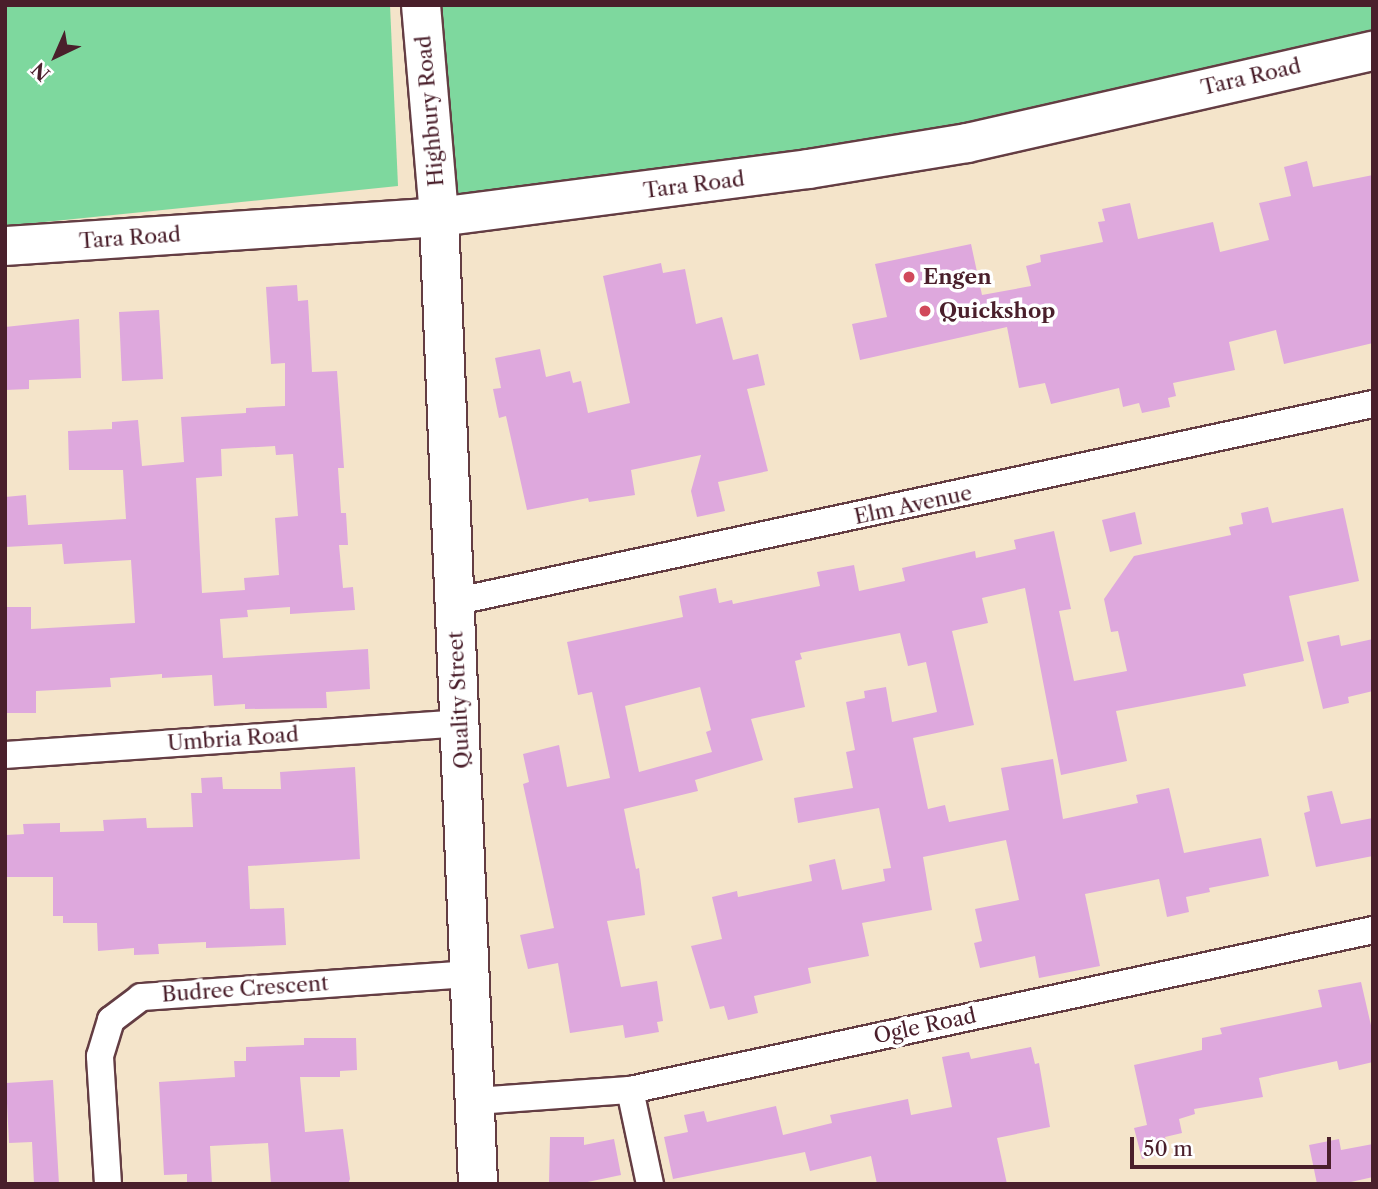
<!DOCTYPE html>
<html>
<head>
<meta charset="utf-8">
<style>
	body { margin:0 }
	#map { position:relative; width:1378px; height:1189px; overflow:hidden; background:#f4e4ca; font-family:"Libre Caslon Text",serif }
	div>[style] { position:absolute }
	.green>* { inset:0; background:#7ed89e }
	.building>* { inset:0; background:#dea8dd }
	.roads { filter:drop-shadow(2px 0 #643d43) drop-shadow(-2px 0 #643d43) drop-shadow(0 2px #643d43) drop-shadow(0 -2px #643d43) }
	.street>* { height:26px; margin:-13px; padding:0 13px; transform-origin:13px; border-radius:13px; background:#fff }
	.secondary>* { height:38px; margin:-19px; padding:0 19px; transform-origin:19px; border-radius:19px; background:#fff }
	.dots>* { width:19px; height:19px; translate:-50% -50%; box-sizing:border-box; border:4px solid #fff; border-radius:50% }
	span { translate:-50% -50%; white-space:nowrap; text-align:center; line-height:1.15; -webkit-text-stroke:7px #fff; paint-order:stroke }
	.street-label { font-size:21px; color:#4a1f2b }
	.poi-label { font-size:21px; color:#4a1f2b; font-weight:700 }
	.left { translate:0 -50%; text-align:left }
	.frame { position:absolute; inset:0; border:7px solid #4a1f2b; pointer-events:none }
	.north { position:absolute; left:21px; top:21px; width:70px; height:70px; -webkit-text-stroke:5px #fff; paint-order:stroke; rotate:224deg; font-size:19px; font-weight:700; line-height:28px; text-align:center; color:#4a1f2b }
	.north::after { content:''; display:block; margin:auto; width:24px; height:32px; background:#4a1f2b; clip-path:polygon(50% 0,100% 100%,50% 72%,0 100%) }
	.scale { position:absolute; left:1130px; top:1137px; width:201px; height:32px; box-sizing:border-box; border:4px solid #4a1f2b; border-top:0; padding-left:9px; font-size:21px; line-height:24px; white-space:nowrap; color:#4a1f2b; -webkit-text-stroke:5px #fff; paint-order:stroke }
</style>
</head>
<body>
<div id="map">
	<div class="green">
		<i style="clip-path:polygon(5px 5px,390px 5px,398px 186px,5px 226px)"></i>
		<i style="clip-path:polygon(422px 5px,1373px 5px,1373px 36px,974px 140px,439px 217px)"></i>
	</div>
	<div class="building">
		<i style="clip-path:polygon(1307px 161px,1313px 187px,1373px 175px,1373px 343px,1284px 364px,1276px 330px,1229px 342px,1235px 370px,1173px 383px,1176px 396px,1168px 398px,1170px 407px,1142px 413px,1139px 403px,1123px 407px,1119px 388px,1051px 404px,1045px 383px,1019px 388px,1007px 327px,860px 360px,852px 324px,887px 317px,875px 264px,971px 244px,982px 295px,1031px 286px,1026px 266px,1041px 262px,1040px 255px,1103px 242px,1098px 222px,1105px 221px,1102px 209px,1130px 203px,1138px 239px,1213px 222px,1220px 252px,1269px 240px,1259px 203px,1291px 196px,1284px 167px)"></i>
		<i style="clip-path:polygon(661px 263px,663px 273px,685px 269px,696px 324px,722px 317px,733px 360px,758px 354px,765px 385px,747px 389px,768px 471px,718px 482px,725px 511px,697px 517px,691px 491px,701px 455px,631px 470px,635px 495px,589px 502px,588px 498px,527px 510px,506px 416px,499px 418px,493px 389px,501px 388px,495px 358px,540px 349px,546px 377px,570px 371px,573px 383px,581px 381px,588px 413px,630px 403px,603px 276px)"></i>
		<i style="clip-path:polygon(evenodd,297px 285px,298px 301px,308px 300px,312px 372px,337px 371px,344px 468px,338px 468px,341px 513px,346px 513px,348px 545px,339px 545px,343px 588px,353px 587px,355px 610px,290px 614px,290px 607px,247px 610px,248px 617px,220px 619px,223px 658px,368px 649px,370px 689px,326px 692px,327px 708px,245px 709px,245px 704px,214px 706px,212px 675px,162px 678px,162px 674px,110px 678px,111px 687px,36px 691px,36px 713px,5px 713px,5px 607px,31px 607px,31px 629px,135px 623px,131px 560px,64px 564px,62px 544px,5px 547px,5px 497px,26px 495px,28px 525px,126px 519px,123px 470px,69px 470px,68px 431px,112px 429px,112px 422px,138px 420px,142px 466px,184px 462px,181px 417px,246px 413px,246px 408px,285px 406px,285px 363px,271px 364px,266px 287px,297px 285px,275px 446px,276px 455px,293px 454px,298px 516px,275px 518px,279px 575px,244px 578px,245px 590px,202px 593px,196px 478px,222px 476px,221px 449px,275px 446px)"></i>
		<i style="clip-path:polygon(159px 310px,163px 379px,122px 381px,119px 312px)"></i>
		<i style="clip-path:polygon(79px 319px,81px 378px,29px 380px,29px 389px,5px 390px,5px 327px)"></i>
		<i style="clip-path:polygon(evenodd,1268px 507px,1272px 523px,1343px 508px,1359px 581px,1289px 596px,1304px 661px,1243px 674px,1246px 686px,1116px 711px,1127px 761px,1061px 775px,1025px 588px,982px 598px,988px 623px,952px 631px,974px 725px,913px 738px,928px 809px,945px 805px,949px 822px,1009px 810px,1001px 768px,1053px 759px,1063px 819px,1138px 803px,1136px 795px,1169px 788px,1184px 853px,1261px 838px,1269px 876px,1209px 888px,1210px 892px,1186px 897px,1189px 912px,1167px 917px,1159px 879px,1085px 894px,1100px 966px,1039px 978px,1035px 956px,980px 968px,974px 943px,982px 941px,975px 909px,1019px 900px,1006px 840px,923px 857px,932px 910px,862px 923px,869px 956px,808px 968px,811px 983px,754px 996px,758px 1013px,728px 1020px,724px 1006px,710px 1009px,691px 946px,722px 939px,712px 897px,737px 891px,738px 897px,812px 881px,809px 865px,835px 859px,842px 890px,885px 881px,883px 869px,891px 868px,879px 808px,798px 823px,794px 798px,853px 788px,846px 752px,855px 750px,846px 702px,865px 698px,864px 691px,886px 687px,892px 722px,937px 712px,926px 662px,908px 666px,900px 633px,800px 653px,802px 659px,795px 661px,805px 707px,751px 719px,763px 760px,695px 780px,698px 791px,624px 809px,636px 869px,639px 868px,645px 915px,607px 921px,621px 987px,657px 981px,663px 1021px,657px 1022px,659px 1032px,625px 1038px,623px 1025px,570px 1033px,558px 963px,528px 969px,520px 935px,554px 928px,523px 784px,529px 782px,523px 754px,559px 745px,567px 787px,610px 778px,592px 692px,578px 695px,567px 642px,683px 617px,679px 596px,716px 588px,719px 603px,732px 600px,733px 604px,820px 586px,817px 572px,854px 565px,859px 591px,905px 581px,902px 568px,975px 551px,976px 558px,1016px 549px,1014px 540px,1054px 531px,1071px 609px,1059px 611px,1074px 681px,1127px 671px,1118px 631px,1111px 632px,1104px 599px,1134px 556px,1231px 535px,1229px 527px,1243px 524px,1241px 513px,1268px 507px,700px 687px,711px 730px,706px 732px,712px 752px,639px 772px,625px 706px,700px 687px)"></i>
		<i style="clip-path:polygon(1135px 512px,1142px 544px,1110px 552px,1102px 520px)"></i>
		<i style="clip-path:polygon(1339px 635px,1341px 646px,1373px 639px,1373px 691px,1348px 697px,1349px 703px,1323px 709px,1307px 642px)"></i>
		<i style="clip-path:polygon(355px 767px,360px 859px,248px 866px,250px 909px,284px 908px,286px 945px,206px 948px,206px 942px,158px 944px,159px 954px,134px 955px,134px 948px,98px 951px,97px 923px,63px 923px,63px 916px,53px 916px,53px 877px,7px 877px,6px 835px,24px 834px,23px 824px,60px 823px,60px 832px,104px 831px,103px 820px,146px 818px,147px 828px,193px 827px,191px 793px,202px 793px,201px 778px,222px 777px,223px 789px,281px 789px,280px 772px)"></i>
		<i style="clip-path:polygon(1332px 791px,1341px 824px,1373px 818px,1373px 856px,1316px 867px,1304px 813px,1310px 811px,1307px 796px)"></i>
		<i style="clip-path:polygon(1361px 982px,1373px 1034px,1373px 1062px,1339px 1070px,1337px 1061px,1259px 1078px,1263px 1097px,1194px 1109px,1195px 1114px,1179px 1119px,1182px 1133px,1165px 1137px,1169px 1152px,1142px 1159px,1134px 1128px,1147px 1125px,1134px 1065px,1202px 1050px,1202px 1038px,1222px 1034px,1220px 1028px,1322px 1007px,1318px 990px)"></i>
		<i style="clip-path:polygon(304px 1038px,356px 1038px,357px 1070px,340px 1071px,340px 1077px,300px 1077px,305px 1132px,343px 1129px,350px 1179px,348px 1184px,271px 1184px,268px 1143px,210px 1146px,212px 1184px,187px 1184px,187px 1174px,164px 1175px,159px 1082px,235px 1077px,234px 1061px,246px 1061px,246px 1047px,304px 1045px)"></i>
		<i style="clip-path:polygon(1031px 1047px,1035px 1064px,1039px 1063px,1050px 1127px,997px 1138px,1007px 1184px,877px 1184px,871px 1156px,810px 1171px,805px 1152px,673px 1179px,664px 1137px,688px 1132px,684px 1115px,704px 1111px,707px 1122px,776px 1106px,783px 1135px,832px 1123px,830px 1115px,908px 1099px,911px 1115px,952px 1107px,942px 1057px,969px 1052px,971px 1059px)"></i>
		<i style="clip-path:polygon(53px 1080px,59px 1184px,34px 1184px,32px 1142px,9px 1143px,6px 1083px)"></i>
		<i style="clip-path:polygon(550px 1137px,584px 1137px,584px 1145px,614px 1139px,621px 1175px,578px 1184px,549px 1184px)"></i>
		<i style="clip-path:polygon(1339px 1139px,1341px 1150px,1373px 1144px,1373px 1177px,1342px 1184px,1317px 1184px,1309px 1145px)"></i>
	</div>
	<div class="roads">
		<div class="street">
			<i style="left:453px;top:602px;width:941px;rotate:-12.15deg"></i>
			<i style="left:5px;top:755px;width:457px;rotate:-4deg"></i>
			<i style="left:630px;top:1090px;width:96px;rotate:78deg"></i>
			<i style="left:475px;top:1101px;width:155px;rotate:-4.1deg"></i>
			<i style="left:630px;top:1090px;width:760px;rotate:-12.15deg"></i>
			<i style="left:108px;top:1184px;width:128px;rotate:-93.6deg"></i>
			<i style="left:100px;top:1056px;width:38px;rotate:-73deg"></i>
			<i style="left:111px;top:1020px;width:38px;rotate:-37deg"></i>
			<i style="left:141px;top:997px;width:329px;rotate:-4deg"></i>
		</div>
		<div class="secondary">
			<i style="left:421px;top:5px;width:213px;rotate:85.1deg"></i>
			<i style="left:439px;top:217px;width:968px;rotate:87.69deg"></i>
			<i style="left:5px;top:246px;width:435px;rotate:-3.8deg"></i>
			<i style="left:439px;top:217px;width:373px;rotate:-7.4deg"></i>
			<i style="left:809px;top:169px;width:160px;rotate:-9.3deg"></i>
			<i style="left:967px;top:143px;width:416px;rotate:-12.8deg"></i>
		</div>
	</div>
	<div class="dots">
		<i style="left:909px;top:277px;background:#d1495b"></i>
		<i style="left:925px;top:311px;background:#d1495b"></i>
	</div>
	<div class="street-label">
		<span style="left:1251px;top:77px;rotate:-13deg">Tara Road</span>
		<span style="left:430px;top:111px;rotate:-95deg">Highbury Road</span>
		<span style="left:694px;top:185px;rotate:-7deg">Tara Road</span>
		<span style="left:130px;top:238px;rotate:-4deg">Tara Road</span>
		<span style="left:913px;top:505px;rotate:-12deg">Elm Avenue</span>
		<span style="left:459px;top:700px;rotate:-93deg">Quality Street</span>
		<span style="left:233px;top:739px;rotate:-4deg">Umbria Road</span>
		<span style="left:245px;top:989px;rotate:-4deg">Budree Crescent</span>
		<span style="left:925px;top:1026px;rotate:-12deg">Ogle Road</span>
	</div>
	<div class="poi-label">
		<span class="left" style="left:923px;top:277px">Engen</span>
		<span class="left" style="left:939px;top:311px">Quickshop</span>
	</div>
	<div class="frame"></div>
	<div class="north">N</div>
	<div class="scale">50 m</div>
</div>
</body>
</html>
